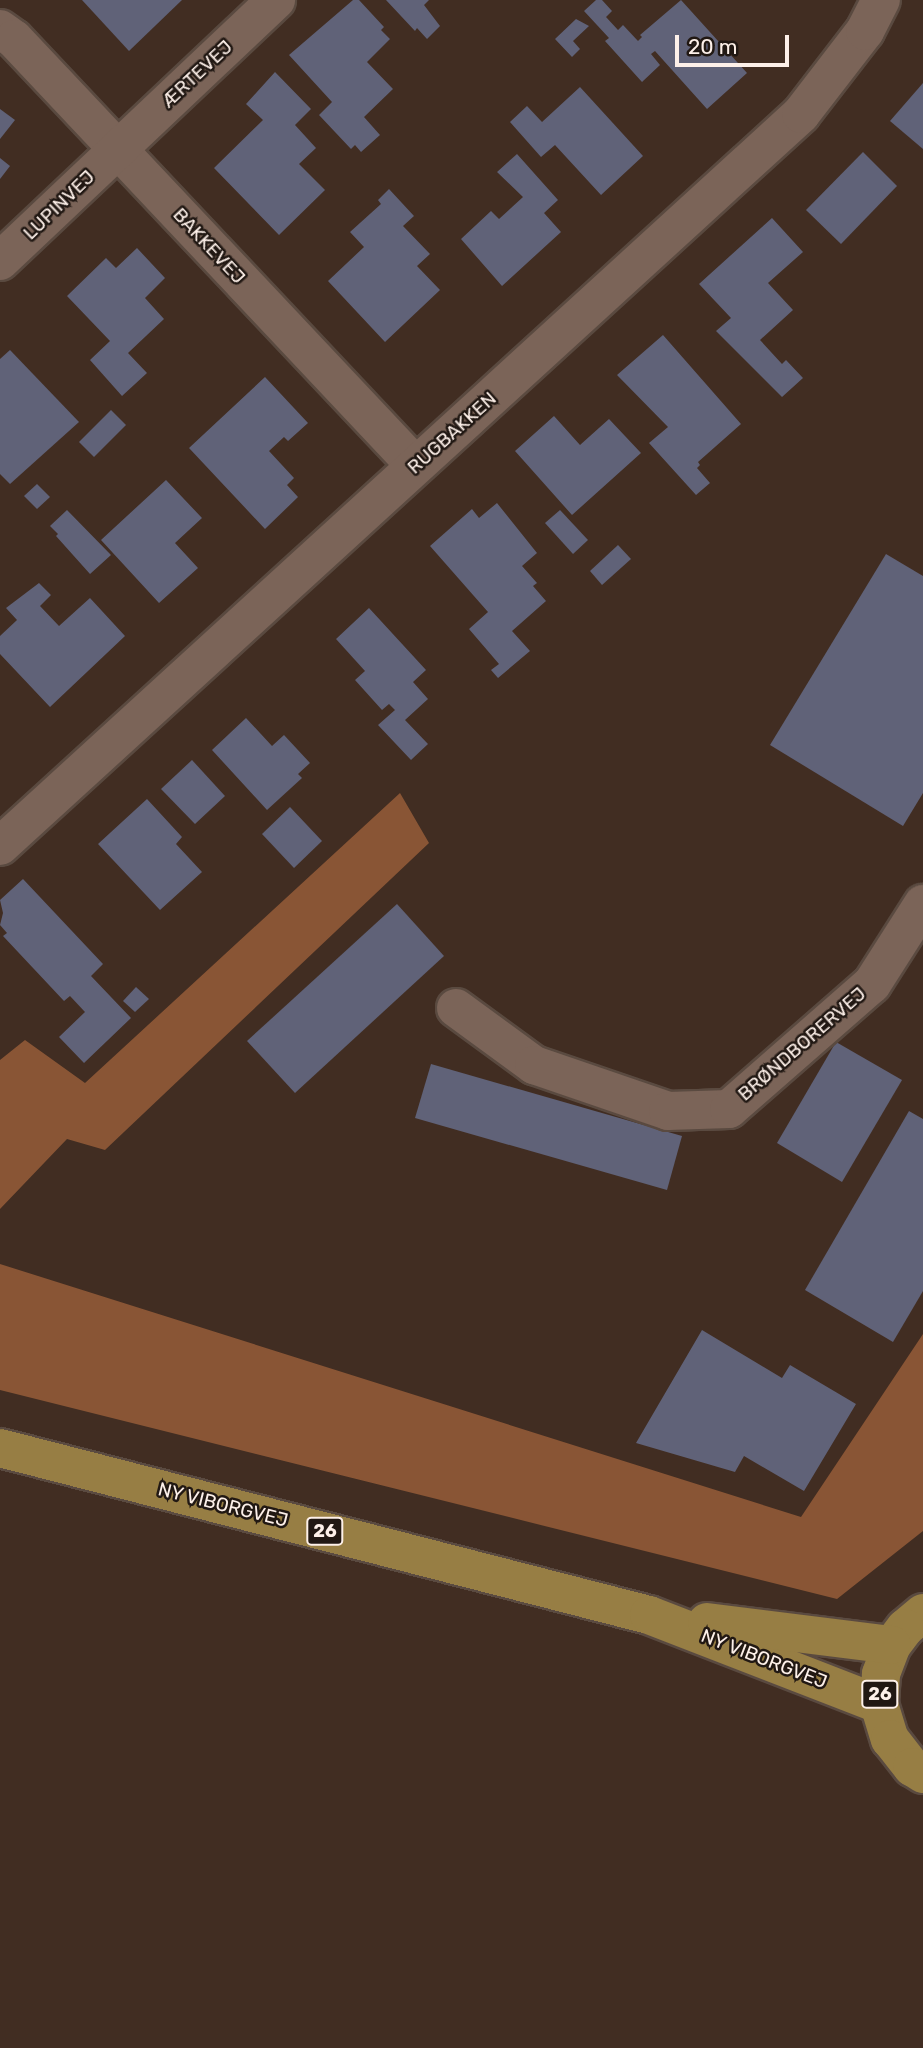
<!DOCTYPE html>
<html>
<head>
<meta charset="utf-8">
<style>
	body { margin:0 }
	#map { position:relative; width:923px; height:2048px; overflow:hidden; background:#412d22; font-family:Rubik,sans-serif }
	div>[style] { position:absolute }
	.forest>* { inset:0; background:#895535 }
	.building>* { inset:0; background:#606278 }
	.roads { filter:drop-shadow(2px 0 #5a4a40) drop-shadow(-2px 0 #5a4a40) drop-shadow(0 2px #5a4a40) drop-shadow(0 -2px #5a4a40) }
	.minor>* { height:38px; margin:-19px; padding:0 19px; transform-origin:19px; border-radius:19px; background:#7b6458 }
	.major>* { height:38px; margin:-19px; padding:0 19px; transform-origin:19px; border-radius:19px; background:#977e44 }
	span { translate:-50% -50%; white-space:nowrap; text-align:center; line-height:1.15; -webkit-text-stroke:5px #211813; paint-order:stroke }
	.shield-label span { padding:2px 5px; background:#211813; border:2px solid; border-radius:5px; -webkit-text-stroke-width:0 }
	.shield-label { font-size:18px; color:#fdf0e9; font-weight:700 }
	.street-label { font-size:19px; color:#fdf0e9 }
	.scale { position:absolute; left:675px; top:35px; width:114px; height:32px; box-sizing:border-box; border:4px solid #fdf0e9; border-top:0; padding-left:9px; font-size:21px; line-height:24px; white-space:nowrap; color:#fdf0e9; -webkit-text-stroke:5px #211813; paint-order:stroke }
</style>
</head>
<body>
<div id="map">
	<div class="forest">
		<i style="clip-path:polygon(400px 793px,429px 843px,105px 1150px,67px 1139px,0 1209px,0 1060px,25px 1040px,85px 1083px)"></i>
		<i style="clip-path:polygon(0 1264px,801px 1517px,923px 1334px,923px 1531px,837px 1599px,0 1390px)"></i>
	</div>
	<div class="building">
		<i style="clip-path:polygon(82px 0,182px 0,129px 51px)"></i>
		<i style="clip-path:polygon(353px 0,359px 0,384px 27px,381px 30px,390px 39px,367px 62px,393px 89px,364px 117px,380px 135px,361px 152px,355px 145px,351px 149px,319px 115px,332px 102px,289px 55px)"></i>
		<i style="clip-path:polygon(386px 0,429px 0,424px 5px,440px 26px,427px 39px,417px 28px,415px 31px)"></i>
		<i style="clip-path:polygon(596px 0,602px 0,612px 11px,606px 17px,618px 30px,623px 25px,638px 41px,642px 37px,640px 35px,681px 0,747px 73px,707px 109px,655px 51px,651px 54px,660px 65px,642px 82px,605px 41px,609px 38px,584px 11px)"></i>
		<i style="clip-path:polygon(576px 19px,589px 26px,573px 41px,580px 49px,572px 57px,555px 39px)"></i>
		<i style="clip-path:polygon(275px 72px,311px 109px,295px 125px,316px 148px,299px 164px,325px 190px,279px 235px,214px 168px,263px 120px,246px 104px)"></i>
		<i style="clip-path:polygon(923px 83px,923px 149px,890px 121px)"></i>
		<i style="clip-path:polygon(580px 87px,643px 156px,601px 195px,555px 145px,541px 157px,510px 122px,527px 106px,542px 122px)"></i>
		<i style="clip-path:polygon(0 109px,15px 120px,0 139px)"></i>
		<i style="clip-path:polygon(863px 152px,897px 186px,841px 244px,806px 210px)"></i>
		<i style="clip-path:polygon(517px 154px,558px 200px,544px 213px,561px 232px,502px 286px,461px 239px,491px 211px,499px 219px,523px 197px,497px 172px)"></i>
		<i style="clip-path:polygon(0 158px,10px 166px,0 179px)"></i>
		<i style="clip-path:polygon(389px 189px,414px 216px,403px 226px,430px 254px,417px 266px,440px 290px,385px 342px,328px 281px,364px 247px,350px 232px,381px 204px,378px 200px)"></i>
		<i style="clip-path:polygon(772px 218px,803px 252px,768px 283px,793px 310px,760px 340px,782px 364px,786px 360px,803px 378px,782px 397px,716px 331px,731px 318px,699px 284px)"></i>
		<i style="clip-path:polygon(137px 248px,165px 278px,145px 298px,164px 319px,128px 353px,147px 373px,122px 396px,90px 360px,110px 341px,67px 296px,106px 258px,116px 268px)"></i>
		<i style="clip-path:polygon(663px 335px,741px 424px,698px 462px,700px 465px,697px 468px,710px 483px,696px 495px,649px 443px,668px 427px,617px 375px)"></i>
		<i style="clip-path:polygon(10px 350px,79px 422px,10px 484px,0 474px,0 359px)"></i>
		<i style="clip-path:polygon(265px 377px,308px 423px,288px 441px,284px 437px,269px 451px,294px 478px,287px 485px,298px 497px,265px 529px,189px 448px)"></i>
		<i style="clip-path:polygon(111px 410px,126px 425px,94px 457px,79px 442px)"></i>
		<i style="clip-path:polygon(554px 416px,580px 445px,609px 419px,641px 453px,572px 515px,515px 451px)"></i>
		<i style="clip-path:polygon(166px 480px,202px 518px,175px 543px,198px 568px,159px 603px,101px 540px)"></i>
		<i style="clip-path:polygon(37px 484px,50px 497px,37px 509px,24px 496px)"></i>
		<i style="clip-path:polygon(497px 503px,537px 553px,522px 566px,537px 583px,533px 586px,546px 601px,512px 631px,530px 651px,498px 678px,491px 670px,499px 664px,469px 629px,488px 612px,430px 546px,472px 509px,479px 518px)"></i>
		<i style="clip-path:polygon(67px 510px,111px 555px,90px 574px,56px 536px,58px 534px,50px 526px)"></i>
		<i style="clip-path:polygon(560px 510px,588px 540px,573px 554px,545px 523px)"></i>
		<i style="clip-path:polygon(618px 545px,631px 559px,602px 585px,590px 571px)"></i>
		<i style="clip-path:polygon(886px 554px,923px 576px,923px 793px,903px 826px,770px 745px)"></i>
		<i style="clip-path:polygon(39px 583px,51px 595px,40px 606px,59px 626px,90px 598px,125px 636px,50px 707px,0 654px,0 636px,17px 620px,6px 608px)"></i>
		<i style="clip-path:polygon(369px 608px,426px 670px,413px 682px,428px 699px,405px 720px,428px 744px,411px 760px,378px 725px,395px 710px,389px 704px,382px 710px,355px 680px,365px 671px,336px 639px)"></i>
		<i style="clip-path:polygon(246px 718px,272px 746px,284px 735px,310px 763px,298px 774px,302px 778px,267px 810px,212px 750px)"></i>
		<i style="clip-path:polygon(192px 760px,225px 796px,195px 824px,161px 789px)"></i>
		<i style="clip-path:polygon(147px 799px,182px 837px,176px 844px,202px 872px,160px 910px,98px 844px)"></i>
		<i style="clip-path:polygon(290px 807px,322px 841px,294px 868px,262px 834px)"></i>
		<i style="clip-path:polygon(23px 879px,103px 964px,91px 976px,131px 1018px,84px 1063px,59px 1037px,85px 1012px,70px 996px,64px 1001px,3px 936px,7px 933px,0 925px,3px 913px,0 900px)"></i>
		<i style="clip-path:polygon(397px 904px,444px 956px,295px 1093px,247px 1041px)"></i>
		<i style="clip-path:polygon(136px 987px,149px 999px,135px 1012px,123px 1001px)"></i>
		<i style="clip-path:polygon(836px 1042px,902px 1080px,842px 1182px,777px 1143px)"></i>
		<i style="clip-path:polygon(431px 1064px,682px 1136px,667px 1190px,415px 1118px)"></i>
		<i style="clip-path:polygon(909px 1111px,923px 1119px,923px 1291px,893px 1342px,805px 1290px)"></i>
		<i style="clip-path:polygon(702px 1330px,782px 1378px,790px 1365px,856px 1404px,804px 1491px,744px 1456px,735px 1472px,636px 1443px)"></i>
	</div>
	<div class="roads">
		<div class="minor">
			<i style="left:0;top:29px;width:17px;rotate:36deg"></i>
			<i style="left:14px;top:39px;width:586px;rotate:46.73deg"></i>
			<i style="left:0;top:261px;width:380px;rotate:-43.4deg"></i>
			<i style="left:0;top:846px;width:1085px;rotate:-42.42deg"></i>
			<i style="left:801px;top:114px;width:105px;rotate:-52.4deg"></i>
			<i style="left:865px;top:31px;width:35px;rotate:-63deg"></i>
			<i style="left:456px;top:1008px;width:97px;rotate:36.2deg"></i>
			<i style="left:534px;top:1065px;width:142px;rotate:18.9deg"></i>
			<i style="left:668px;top:1111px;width:61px;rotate:-1.9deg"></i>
			<i style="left:729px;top:1109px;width:190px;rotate:-41.2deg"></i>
			<i style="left:872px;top:984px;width:95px;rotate:-57.5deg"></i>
		</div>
		<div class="major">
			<i style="left:0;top:1448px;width:670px;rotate:14.43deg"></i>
			<i style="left:649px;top:1615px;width:247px;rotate:21.2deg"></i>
			<i style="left:923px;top:1613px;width:23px;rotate:140deg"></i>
			<i style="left:905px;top:1628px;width:21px;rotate:127deg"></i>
			<i style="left:892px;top:1645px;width:31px;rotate:111deg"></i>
			<i style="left:881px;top:1674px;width:30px;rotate:94deg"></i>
			<i style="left:879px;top:1704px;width:37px;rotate:73deg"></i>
			<i style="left:890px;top:1739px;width:36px;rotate:52deg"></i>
			<i style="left:912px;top:1767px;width:13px;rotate:32deg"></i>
			<i style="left:707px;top:1622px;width:186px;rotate:7.1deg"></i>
		</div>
	</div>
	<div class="shield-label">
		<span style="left:325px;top:1531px">26</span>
		<span style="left:880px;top:1694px">26</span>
	</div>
	<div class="street-label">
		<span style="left:197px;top:74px;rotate:-43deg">ÆRTEVEJ</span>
		<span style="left:59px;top:205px;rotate:-44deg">LUPINVEJ</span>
		<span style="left:209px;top:246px;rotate:47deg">BAKKEVEJ</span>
		<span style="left:452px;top:433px;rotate:-42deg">RUGBAKKEN</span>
		<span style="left:802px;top:1044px;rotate:-41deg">BRØNDBORERVEJ</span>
		<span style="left:223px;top:1505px;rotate:14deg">NY VIBORGVEJ</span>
		<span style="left:764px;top:1659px;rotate:21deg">NY VIBORGVEJ</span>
	</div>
	<div class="scale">20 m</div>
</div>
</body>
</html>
